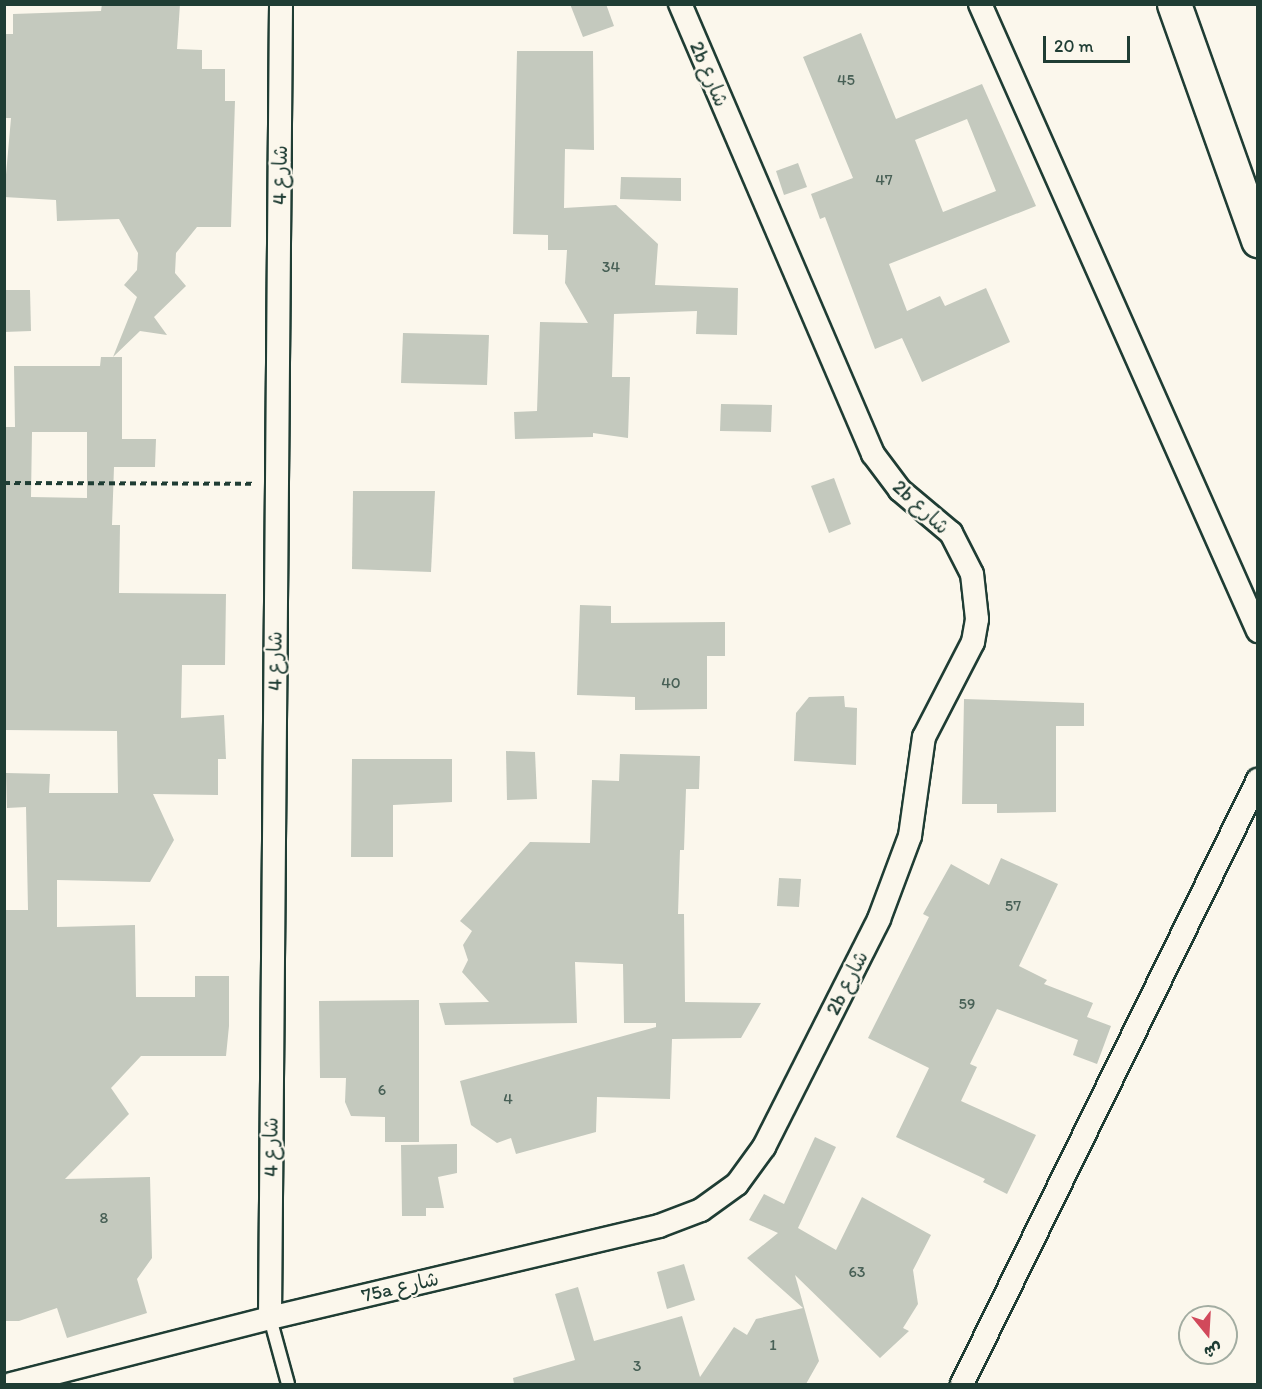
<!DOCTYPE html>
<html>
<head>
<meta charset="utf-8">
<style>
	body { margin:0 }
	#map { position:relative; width:1262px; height:1389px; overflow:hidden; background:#fbf7ec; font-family:Itim,"Playpen Sans Arabic",sans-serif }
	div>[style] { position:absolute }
	.building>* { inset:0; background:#c4c9be }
	.path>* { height:4px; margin-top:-2px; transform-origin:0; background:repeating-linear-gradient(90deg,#1f3d34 0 6px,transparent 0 10.5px) }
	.roads { filter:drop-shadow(2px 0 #1f3d34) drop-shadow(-2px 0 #1f3d34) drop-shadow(0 2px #1f3d34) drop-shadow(0 -2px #1f3d34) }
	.lane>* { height:12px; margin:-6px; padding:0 6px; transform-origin:6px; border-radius:6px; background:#fbf7ec }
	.street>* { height:22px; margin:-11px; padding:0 11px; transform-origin:11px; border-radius:11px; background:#fbf7ec }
	.primary>* { height:33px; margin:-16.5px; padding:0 16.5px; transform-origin:16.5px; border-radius:16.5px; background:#fbf7ec }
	span { translate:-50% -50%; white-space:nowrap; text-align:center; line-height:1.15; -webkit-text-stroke:4.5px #fbf7ec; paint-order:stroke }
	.number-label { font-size:16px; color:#486056 }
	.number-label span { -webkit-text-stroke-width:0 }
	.street-label { font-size:20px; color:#1f3d34 }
	.frame { position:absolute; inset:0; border:6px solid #1f3d34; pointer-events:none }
	.north { position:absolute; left:1178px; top:1305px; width:60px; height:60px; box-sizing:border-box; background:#fbf7ec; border:2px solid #a3ada2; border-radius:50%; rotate:162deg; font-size:16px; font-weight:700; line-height:24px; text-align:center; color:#1f3d34 }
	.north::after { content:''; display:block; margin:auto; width:21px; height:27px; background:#d1495b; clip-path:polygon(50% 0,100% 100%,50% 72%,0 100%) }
	.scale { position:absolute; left:1043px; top:36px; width:87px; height:27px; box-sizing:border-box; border:3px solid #1f3d34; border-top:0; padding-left:8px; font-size:18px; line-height:21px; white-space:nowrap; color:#1f3d34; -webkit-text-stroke:4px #fbf7ec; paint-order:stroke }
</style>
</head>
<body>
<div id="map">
	<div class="building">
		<i style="clip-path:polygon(102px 4px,180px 4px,177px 49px,202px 50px,202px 69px,225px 69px,225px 101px,235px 101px,231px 227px,197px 227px,176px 253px,175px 273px,186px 286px,154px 317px,167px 335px,140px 331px,113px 357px,137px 297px,124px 285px,137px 270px,138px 253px,119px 219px,57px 221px,56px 200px,4px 197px,11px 118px,4px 118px,4px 34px,13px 34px,13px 14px,101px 11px)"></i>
		<i style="clip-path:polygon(570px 4px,606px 4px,614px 26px,583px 37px)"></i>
		<i style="clip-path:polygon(evenodd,861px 33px,896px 119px,982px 84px,1036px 206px,889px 264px,907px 311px,940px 296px,945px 306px,986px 288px,1010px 342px,922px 382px,902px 338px,875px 349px,825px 217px,820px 219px,811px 194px,853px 178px,803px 57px,861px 33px,967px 119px,996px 191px,943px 212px,915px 140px,967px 119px)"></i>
		<i style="clip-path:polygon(517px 51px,593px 51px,594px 150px,565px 149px,564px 208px,616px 205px,658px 244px,655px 285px,738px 288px,737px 335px,696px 334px,697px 311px,614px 314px,612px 377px,630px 377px,628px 438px,593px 433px,593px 437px,515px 439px,514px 412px,537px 411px,540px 322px,588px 323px,565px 283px,567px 250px,548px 250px,548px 235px,513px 234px)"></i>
		<i style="clip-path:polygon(798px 163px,807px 187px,784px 195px,776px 171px)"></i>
		<i style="clip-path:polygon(621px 177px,681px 178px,681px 201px,620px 199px)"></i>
		<i style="clip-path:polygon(4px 290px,30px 290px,31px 331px,4px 332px)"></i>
		<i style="clip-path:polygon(403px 333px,489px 335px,487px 385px,401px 383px)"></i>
		<i style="clip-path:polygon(evenodd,101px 357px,122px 357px,122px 439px,156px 439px,155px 467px,114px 467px,112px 525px,120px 525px,119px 593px,226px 594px,225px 665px,182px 665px,181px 718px,224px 715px,226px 759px,218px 759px,218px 795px,153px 794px,174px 840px,150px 882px,57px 880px,57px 927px,135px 925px,136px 997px,195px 997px,195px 976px,229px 976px,229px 1026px,226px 1056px,141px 1056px,111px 1088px,129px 1114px,65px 1179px,150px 1177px,152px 1258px,137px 1279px,147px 1313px,67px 1338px,57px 1308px,19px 1321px,4px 1321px,4px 910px,28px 910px,26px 807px,7px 808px,6px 773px,50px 774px,49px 793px,118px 793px,117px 731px,4px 730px,4px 427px,15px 427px,14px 366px,100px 366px,101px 357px,32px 432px,87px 432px,87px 498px,31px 497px,32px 432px)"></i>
		<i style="clip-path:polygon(721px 404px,772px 405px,771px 432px,720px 431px)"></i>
		<i style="clip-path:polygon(834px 478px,851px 524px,829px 533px,811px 486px)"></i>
		<i style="clip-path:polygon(353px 491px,435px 491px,431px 572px,352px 569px)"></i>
		<i style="clip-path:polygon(580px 605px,611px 606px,611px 623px,725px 622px,725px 656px,707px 656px,707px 709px,635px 710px,635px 697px,577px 695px)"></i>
		<i style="clip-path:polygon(844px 696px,845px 707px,857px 708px,856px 765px,794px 761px,796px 713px,809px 697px)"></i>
		<i style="clip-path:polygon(964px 699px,1084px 703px,1084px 726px,1056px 726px,1056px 812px,997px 813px,997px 804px,962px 804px)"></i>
		<i style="clip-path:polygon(506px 751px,535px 752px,537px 799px,507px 800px)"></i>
		<i style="clip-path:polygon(620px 754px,700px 756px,699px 789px,686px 789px,684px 850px,680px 850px,678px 914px,684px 914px,685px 1002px,761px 1003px,741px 1038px,672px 1039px,670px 1099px,597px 1097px,596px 1132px,516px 1154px,511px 1138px,497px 1143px,471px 1125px,460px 1081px,656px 1027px,656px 1023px,624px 1023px,623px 964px,575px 962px,577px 1023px,445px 1025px,439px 1003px,489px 1002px,462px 972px,468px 960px,463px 945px,472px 931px,460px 921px,530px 842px,590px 843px,592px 780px,619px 781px)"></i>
		<i style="clip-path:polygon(352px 759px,452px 759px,452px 802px,393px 805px,393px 857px,351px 857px)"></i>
		<i style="clip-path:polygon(1001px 858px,1058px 884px,1019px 966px,1047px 980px,1044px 984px,1093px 1003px,1087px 1017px,1111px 1026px,1097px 1064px,1073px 1055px,1078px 1040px,997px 1009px,970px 1064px,977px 1067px,961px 1101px,1036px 1135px,1007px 1194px,983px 1182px,985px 1179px,896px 1137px,929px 1068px,868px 1038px,929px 917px,923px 914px,951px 864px,989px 885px)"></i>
		<i style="clip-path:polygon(779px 878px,801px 879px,799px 907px,777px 906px)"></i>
		<i style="clip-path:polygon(419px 1000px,419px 1142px,385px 1142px,385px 1117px,351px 1116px,345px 1102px,346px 1078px,320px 1078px,319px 1001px)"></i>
		<i style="clip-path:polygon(815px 1137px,836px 1147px,798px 1228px,836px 1250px,862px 1197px,931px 1235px,913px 1270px,918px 1304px,903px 1328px,909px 1331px,880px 1358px,795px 1275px,819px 1361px,806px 1384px,514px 1384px,513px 1378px,575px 1360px,555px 1294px,578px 1287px,594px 1341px,682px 1316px,700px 1377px,734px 1327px,747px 1335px,756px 1319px,803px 1308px,747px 1258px,778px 1233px,749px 1220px,764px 1194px,784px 1204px)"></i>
		<i style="clip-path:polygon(457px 1144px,457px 1173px,438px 1177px,444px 1208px,426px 1208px,426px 1216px,402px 1216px,401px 1145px)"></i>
		<i style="clip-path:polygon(684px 1264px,695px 1300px,667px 1309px,657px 1272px)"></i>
	</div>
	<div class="path">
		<i style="left:4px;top:483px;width:248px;rotate:0.2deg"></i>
	</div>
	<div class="roads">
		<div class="lane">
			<i style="left:270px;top:1318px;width:68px;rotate:74.7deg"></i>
		</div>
		<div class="street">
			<i style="left:980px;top:4px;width:686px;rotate:66.09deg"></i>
			<i style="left:270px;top:1318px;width:1314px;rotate:-89.52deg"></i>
			<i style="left:11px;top:1384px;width:267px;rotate:-14.3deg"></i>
			<i style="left:270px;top:1318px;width:400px;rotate:-13.3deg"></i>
			<i style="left:659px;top:1226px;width:45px;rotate:-20.9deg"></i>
			<i style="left:701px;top:1210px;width:44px;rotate:-35.8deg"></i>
			<i style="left:737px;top:1184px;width:46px;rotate:-53.9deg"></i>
			<i style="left:764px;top:1147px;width:255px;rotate:-63.2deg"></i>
			<i style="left:879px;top:919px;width:89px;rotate:-69.5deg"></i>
			<i style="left:910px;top:836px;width:100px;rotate:-82deg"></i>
			<i style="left:924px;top:737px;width:107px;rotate:-62.7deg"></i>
			<i style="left:973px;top:642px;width:23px;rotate:-80deg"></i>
			<i style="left:977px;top:619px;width:45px;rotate:-96.3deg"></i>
			<i style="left:972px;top:574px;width:46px;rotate:-117.1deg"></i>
			<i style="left:951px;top:533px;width:67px;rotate:-139.9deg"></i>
			<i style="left:900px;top:490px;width:45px;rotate:-126.9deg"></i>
			<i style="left:873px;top:454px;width:490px;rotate:-113.2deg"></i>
			<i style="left:962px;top:1384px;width:673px;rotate:-63.89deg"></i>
		</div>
		<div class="primary">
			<i style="left:1174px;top:4px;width:251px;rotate:70.4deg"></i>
		</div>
	</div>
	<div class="number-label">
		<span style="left:846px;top:80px">45</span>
		<span style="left:884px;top:180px">47</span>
		<span style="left:611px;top:267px">34</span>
		<span style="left:671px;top:683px">40</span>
		<span style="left:1013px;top:906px">57</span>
		<span style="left:967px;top:1004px">59</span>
		<span style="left:382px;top:1090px">6</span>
		<span style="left:508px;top:1099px">4</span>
		<span style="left:104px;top:1218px">8</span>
		<span style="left:857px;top:1272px">63</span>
		<span style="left:773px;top:1345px">1</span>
		<span style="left:637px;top:1366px">3</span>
	</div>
	<div class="street-label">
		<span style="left:709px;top:74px;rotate:67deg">2b شارع</span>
		<span style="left:280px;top:175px;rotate:-89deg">شارع 4</span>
		<span style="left:921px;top:507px;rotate:43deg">2b شارع</span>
		<span style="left:275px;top:661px;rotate:-90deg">شارع 4</span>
		<span style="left:847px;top:983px;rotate:-63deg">2b شارع</span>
		<span style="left:271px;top:1147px;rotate:-90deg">شارع 4</span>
		<span style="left:400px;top:1287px;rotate:-13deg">75a شارع</span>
	</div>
	<div class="frame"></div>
	<div class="north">ش</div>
	<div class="scale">20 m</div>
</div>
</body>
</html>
